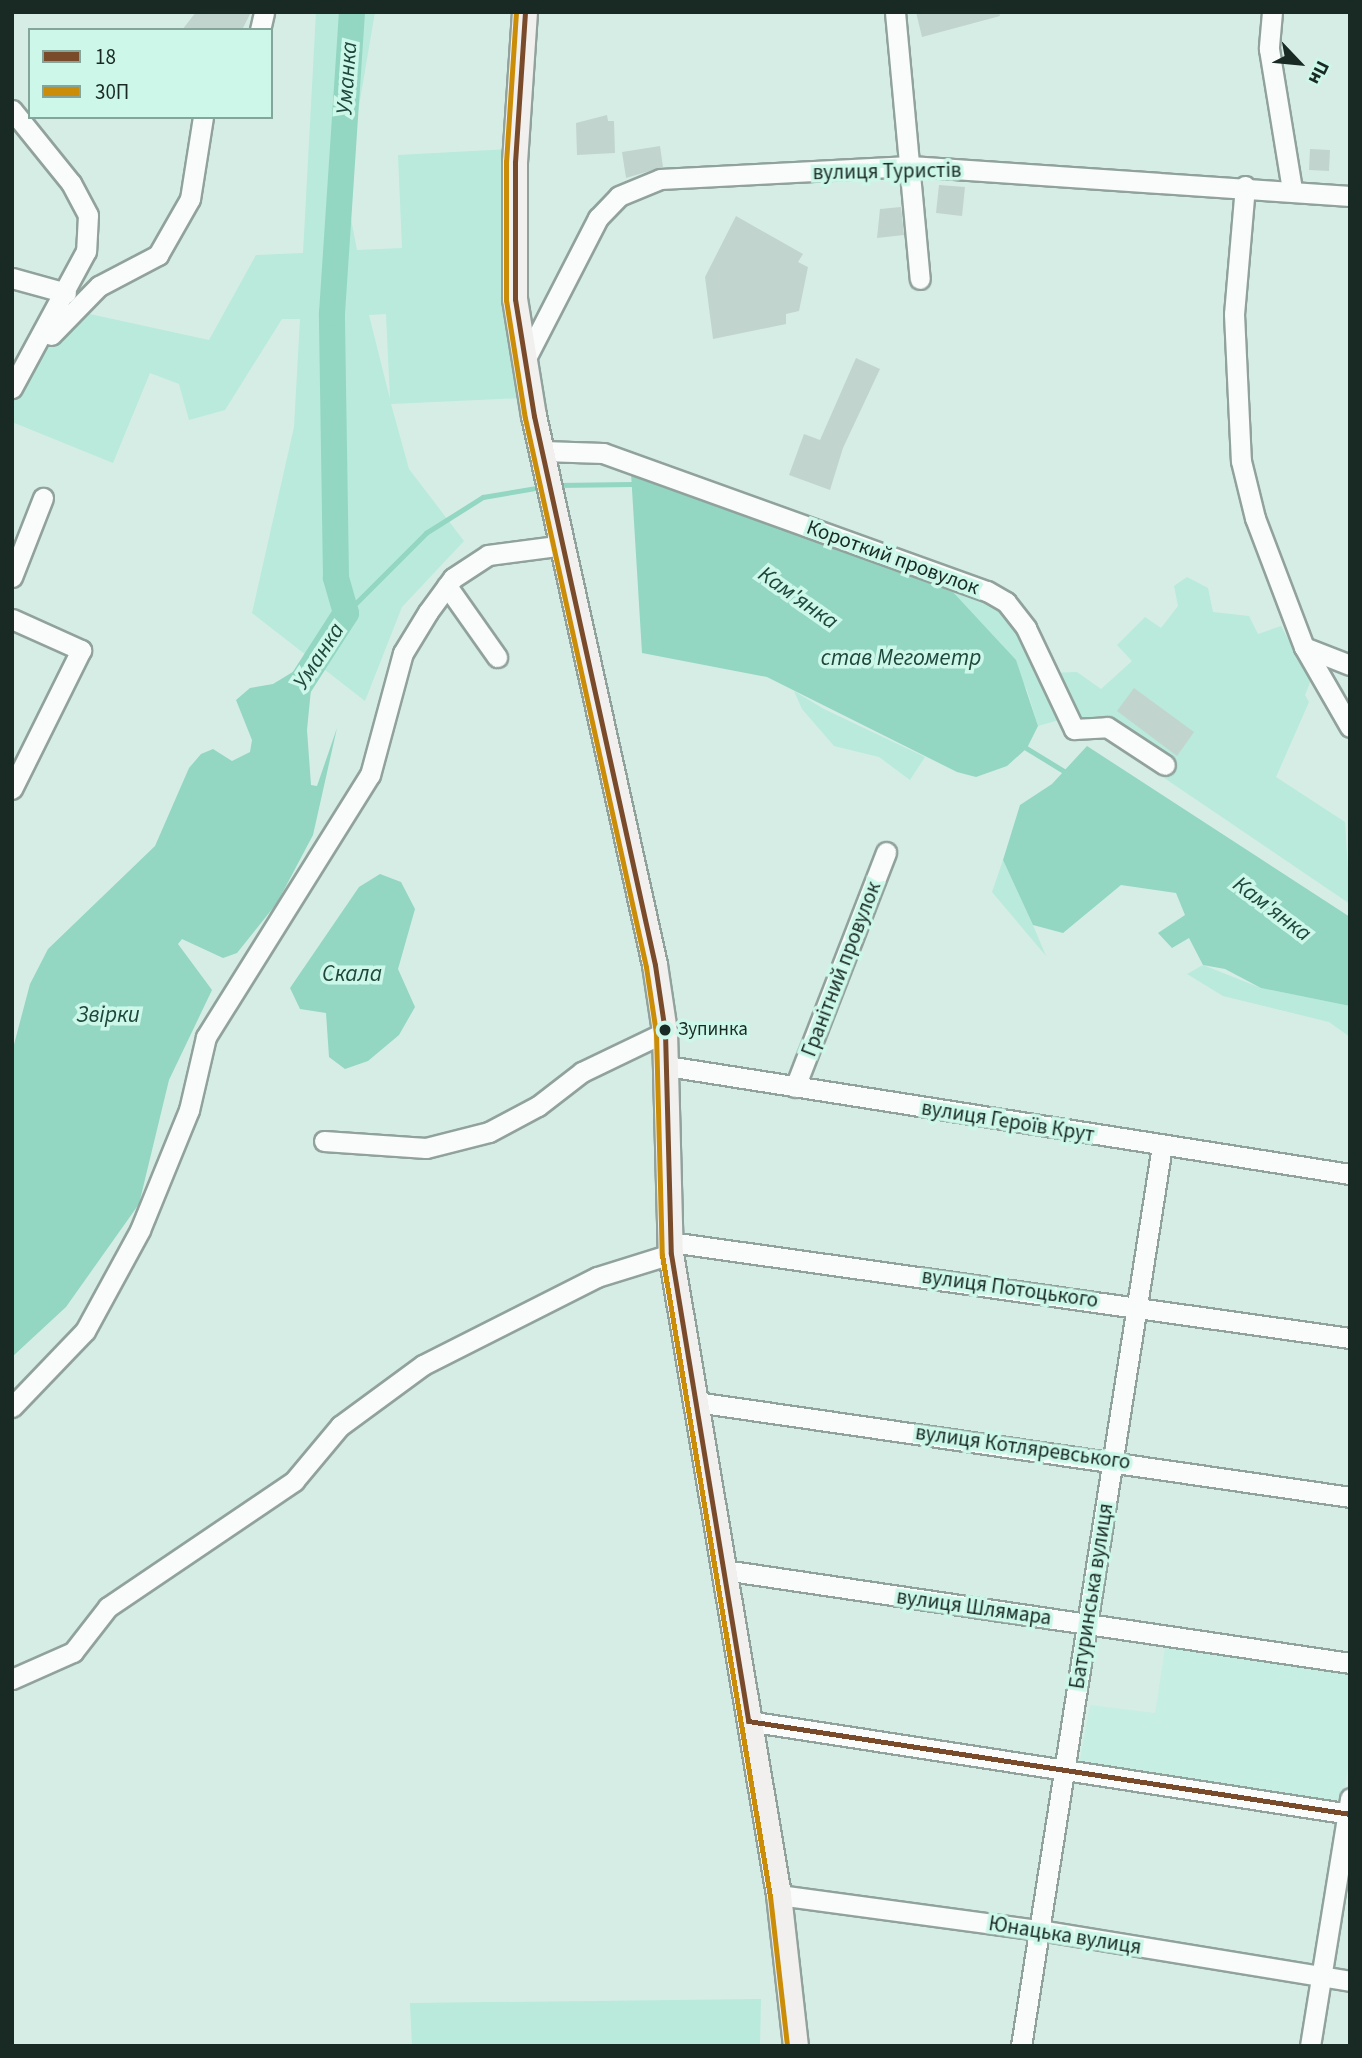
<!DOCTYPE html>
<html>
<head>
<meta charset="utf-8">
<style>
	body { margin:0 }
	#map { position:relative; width:1362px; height:2058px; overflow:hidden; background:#d6ede6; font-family:"Source Sans 3",sans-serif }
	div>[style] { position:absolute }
	.built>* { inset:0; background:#c7eee2 }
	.green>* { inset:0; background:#b9eadb }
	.water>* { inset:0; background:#93d6c2 }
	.stream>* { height:4.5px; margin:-2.25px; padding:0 2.25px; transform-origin:2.25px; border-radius:2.25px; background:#93d6c2 }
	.river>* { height:26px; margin:-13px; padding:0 13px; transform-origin:13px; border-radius:13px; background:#93d6c2 }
	.building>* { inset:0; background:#c2d4ce }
	.roads { filter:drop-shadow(2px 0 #91a29d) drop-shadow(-2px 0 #91a29d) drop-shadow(0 2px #91a29d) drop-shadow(0 -2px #91a29d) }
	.minor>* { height:19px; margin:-9.5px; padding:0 9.5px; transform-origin:9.5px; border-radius:9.5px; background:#f9fcfb }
	.major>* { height:24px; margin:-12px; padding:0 12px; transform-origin:12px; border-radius:12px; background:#f1f0ee }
	.bus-1>* { height:5px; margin:-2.5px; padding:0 2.5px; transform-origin:2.5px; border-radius:2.5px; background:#7a4b2a }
	.bus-2>* { height:5px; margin:-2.5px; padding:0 2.5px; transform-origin:2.5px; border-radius:2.5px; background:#cb8d07 }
	.dots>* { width:19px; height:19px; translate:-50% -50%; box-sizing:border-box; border:4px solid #ccf7e9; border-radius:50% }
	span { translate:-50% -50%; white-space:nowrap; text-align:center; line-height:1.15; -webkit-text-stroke:7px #ccf7e9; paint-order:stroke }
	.bus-label { font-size:19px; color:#192a25 }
	.left { translate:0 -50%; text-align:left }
	.street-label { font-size:21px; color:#192a25 }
	.water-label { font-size:23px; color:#1f473c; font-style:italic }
	.frame { position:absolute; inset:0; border:14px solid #192a25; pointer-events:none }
	.legend { position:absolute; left:28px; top:28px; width:245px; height:91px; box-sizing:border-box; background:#ccf7e9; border:2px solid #84a59b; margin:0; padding:9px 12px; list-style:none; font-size:21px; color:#192a25 }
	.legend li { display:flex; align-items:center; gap:14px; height:35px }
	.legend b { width:35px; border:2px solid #84a59b }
	.north { position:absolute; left:1264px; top:28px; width:70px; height:70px; -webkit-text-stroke:5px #ccf7e9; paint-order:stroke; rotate:116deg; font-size:19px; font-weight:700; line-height:28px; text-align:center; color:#192a25 }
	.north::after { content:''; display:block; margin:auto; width:24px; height:32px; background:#192a25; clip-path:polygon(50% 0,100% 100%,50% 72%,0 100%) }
</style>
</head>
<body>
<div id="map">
	<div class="built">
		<i style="clip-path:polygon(1166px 1642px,1350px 1669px,1350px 1755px,1342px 1808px,1079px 1765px,1090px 1705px,1155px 1713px)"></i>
	</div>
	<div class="green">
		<i style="clip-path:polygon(evenodd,316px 12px,375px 12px,345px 188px,357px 250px,402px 248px,398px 155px,510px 149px,522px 398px,391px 404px,409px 469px,464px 541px,402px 607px,365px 701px,252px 613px,294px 427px,300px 319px,282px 319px,225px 410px,189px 420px,179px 384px,150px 373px,113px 463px,12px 422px,12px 395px,76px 311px,209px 340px,256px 255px,303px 253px,316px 12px,386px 314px,390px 399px,369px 315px,386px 314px)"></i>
		<i style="clip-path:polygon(870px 558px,987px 591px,1047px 673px,1077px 672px,1101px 689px,1132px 661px,1117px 645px,1145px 617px,1161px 628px,1178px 606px,1174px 586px,1187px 577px,1208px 588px,1213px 612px,1249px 616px,1258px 634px,1281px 626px,1311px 680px,1305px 695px,1309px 702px,1276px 777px,1345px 822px,1350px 904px,1089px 727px,1059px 720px,1038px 726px,1027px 690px,1001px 644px,953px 592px)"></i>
		<i style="clip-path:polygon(794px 691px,824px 709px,925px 757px,910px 780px,879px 757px,834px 746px,802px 709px)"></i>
		<i style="clip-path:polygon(1003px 860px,1033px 925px,1046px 956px,992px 892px)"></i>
		<i style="clip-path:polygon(1203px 965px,1261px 988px,1350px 1006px,1350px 1037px,1329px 1022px,1223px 996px,1187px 974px)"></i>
		<i style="clip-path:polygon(761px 1999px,760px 2046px,412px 2046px,410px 2003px)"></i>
	</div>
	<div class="water">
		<i style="clip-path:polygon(631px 473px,953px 592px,1016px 660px,1038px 726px,1027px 748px,1007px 766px,976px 777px,957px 772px,767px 677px,642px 653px)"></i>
		<i style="clip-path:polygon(296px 670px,312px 679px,307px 730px,311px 785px,317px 786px,337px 728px,313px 835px,277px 903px,237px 953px,223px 958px,182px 939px,178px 944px,212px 990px,169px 1080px,139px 1204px,66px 1307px,12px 1357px,12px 1052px,30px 984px,48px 949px,155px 846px,189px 768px,201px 754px,213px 749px,232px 761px,250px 752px,252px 740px,236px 700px,250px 688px,273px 684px)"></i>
		<i style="clip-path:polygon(1087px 746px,1350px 917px,1350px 1006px,1261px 988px,1225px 969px,1203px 965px,1189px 938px,1172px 948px,1158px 933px,1185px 915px,1176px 893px,1121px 885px,1063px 933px,1033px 925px,1003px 860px,1020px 805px,1052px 784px)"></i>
		<i style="clip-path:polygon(380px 874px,401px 882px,415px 909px,398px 969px,415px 1007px,399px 1035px,368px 1061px,345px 1069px,329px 1057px,326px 1013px,300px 1009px,290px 988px,359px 887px)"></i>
	</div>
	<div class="stream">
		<i style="left:557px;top:485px;width:75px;rotate:-0.8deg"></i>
		<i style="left:346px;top:613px;width:113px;rotate:-45deg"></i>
		<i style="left:426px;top:533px;width:67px;rotate:-32.3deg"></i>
		<i style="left:483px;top:497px;width:60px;rotate:-9.6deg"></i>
		<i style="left:1023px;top:746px;width:54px;rotate:31.3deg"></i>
	</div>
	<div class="river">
		<i style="left:287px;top:705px;width:109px;rotate:-57.3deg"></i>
		<i style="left:346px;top:613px;width:37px;rotate:-106deg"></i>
		<i style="left:336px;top:577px;width:264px;rotate:-90.9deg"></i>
		<i style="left:332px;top:313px;width:302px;rotate:-86.2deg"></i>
	</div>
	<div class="building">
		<i style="clip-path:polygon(196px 12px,251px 12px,242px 30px,182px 30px)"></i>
		<i style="clip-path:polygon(916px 12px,999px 12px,1000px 16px,922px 37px)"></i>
		<i style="clip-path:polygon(607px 115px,608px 121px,614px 121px,615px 153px,577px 155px,576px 123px)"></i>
		<i style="clip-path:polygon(660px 146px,663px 167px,626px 178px,622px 152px)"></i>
		<i style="clip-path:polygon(1310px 149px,1330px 150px,1329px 171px,1309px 170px)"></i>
		<i style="clip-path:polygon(939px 185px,965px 187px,962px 216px,936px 213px)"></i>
		<i style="clip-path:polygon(901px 207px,904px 235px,877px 238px,880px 209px)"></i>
		<i style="clip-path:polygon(736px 216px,803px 254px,798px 262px,808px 267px,799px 311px,786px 314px,786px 324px,713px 339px,705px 277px)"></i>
		<i style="clip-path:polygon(856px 358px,880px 369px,843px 448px,830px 490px,789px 475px,804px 434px,820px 440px)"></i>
		<i style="clip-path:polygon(1134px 688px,1194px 732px,1177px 756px,1117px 711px)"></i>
	</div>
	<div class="roads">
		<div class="minor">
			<i style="left:895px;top:12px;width:268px;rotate:84.7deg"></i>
			<i style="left:1272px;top:12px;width:37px;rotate:95deg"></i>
			<i style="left:1269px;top:49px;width:143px;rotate:80.7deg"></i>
			<i style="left:260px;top:30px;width:18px;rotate:-77deg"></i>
			<i style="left:12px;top:110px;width:94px;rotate:51.1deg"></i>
			<i style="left:71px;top:183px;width:36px;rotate:62deg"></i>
			<i style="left:88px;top:215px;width:36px;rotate:93deg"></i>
			<i style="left:86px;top:251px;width:156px;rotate:118.4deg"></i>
			<i style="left:1245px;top:186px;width:128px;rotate:94.9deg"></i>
			<i style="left:1234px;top:314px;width:147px;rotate:87.3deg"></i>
			<i style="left:1241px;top:461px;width:59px;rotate:76.2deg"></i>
			<i style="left:1255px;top:518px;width:138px;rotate:69.2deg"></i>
			<i style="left:1304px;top:647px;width:92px;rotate:60.1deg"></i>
			<i style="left:12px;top:278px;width:56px;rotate:15.5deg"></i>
			<i style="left:51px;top:335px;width:69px;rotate:-45.6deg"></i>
			<i style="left:99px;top:286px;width:67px;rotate:-27.7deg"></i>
			<i style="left:158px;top:255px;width:64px;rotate:-60.3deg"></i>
			<i style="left:190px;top:199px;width:83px;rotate:-81deg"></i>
			<i style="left:524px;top:362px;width:162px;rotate:-62.8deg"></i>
			<i style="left:598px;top:218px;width:30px;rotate:-46deg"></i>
			<i style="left:619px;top:196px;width:44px;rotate:-22.5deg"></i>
			<i style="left:660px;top:179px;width:250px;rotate:-3deg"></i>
			<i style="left:910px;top:166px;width:441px;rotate:3.9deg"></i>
			<i style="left:543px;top:451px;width:60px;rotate:1.9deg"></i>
			<i style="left:603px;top:453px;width:408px;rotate:19.8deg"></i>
			<i style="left:987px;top:591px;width:22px;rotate:30deg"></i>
			<i style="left:1006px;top:602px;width:33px;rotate:52deg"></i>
			<i style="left:1026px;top:628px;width:112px;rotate:64.6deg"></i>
			<i style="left:1074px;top:729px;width:33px;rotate:-3deg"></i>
			<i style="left:1107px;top:727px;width:69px;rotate:33.2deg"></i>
			<i style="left:12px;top:577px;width:85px;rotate:-68.6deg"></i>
			<i style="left:447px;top:586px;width:87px;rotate:54.8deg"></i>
			<i style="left:12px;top:619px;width:76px;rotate:24.2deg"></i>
			<i style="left:81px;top:650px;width:155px;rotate:116.4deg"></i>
			<i style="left:1304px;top:647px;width:49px;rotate:21.4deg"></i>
			<i style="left:667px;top:1066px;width:691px;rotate:8.99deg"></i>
			<i style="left:795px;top:1087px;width:252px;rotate:-68.8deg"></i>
			<i style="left:324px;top:1141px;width:102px;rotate:3.9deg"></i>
			<i style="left:426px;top:1148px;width:65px;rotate:-14.3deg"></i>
			<i style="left:489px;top:1132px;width:55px;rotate:-28deg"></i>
			<i style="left:538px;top:1106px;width:56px;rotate:-37.7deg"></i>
			<i style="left:582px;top:1072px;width:92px;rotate:-25.7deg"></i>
			<i style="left:670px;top:1242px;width:687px;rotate:8.04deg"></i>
			<i style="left:696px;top:1402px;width:661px;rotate:8.26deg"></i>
			<i style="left:12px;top:1407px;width:105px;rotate:-46.2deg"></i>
			<i style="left:85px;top:1331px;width:115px;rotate:-61.4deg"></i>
			<i style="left:140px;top:1230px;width:130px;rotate:-67.8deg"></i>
			<i style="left:189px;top:1110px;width:75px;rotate:-76.9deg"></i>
			<i style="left:206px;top:1037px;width:309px;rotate:-58deg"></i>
			<i style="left:370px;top:775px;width:126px;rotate:-74.9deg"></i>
			<i style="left:403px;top:653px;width:48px;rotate:-58.6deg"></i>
			<i style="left:428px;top:612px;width:42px;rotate:-53.7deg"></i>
			<i style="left:453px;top:578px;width:42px;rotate:-33.3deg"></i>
			<i style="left:488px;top:555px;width:77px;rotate:-7.5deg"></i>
			<i style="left:724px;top:1570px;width:633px;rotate:8.45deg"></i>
			<i style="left:12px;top:1679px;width:67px;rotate:-23.9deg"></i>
			<i style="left:73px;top:1652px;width:57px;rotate:-52.1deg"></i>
			<i style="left:108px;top:1607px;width:225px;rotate:-34.1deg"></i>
			<i style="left:294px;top:1481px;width:72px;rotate:-50.1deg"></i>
			<i style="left:340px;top:1426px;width:103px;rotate:-36.3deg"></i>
			<i style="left:423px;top:1365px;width:195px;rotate:-26.8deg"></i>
			<i style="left:597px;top:1277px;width:77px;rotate:-17.3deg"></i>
			<i style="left:748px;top:1721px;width:609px;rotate:8.78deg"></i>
			<i style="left:779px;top:1895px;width:262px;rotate:7.7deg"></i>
			<i style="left:1039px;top:1930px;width:315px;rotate:9.3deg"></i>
			<i style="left:1021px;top:2046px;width:911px;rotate:-81.1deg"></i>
			<i style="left:1310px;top:2046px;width:251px;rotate:-80.8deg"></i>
		</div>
		<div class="major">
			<i style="left:525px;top:12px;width:150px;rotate:93.8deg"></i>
			<i style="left:515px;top:162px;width:137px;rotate:90deg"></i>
			<i style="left:515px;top:299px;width:119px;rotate:80.8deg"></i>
			<i style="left:534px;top:416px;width:562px;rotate:77.57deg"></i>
			<i style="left:655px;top:965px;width:68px;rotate:81.5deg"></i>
			<i style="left:665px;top:1032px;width:222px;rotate:88.5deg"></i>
			<i style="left:671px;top:1254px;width:650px;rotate:80.44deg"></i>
			<i style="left:779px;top:1895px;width:152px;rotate:83.6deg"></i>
		</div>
	</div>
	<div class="bus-1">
		<i style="left:525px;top:12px;width:150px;rotate:93.8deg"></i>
		<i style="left:515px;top:162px;width:137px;rotate:90deg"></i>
		<i style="left:515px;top:299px;width:119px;rotate:80.8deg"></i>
		<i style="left:534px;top:416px;width:562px;rotate:77.57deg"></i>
		<i style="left:655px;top:965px;width:68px;rotate:81.5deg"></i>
		<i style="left:665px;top:1032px;width:222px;rotate:88.5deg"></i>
		<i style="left:671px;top:1254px;width:473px;rotate:80.6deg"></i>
		<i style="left:748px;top:1721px;width:609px;rotate:8.78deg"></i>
	</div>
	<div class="bus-2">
		<i style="left:516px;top:12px;width:149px;rotate:93.8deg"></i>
		<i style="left:506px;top:161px;width:139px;rotate:90deg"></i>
		<i style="left:506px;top:300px;width:120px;rotate:80.9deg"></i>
		<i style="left:525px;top:418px;width:562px;rotate:77.57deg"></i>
		<i style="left:646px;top:967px;width:67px;rotate:81.4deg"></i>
		<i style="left:656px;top:1033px;width:222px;rotate:88.5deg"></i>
		<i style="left:662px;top:1255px;width:650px;rotate:80.44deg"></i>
		<i style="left:770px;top:1896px;width:151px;rotate:83.5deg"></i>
	</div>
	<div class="dots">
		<i style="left:665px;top:1030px;background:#192a25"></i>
	</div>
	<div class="bus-label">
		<span class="left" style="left:678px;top:1030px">Зупинка</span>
	</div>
	<div class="street-label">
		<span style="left:887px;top:171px;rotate:-1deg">вулиця Туристів</span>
		<span style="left:893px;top:557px;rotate:20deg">Короткий провулок</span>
		<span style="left:841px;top:969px;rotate:-69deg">Гранітний провулок</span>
		<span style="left:1008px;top:1121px;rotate:9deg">вулиця Героїв Крут</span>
		<span style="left:1010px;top:1288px;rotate:8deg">вулиця Потоцького</span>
		<span style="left:1023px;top:1447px;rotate:8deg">вулиця Котляревського</span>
		<span style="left:1091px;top:1596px;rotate:-81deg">Батуринська вулиця</span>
		<span style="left:974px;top:1607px;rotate:8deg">вулиця Шлямара</span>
		<span style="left:1065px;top:1935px;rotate:9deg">Юнацька вулиця</span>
	</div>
	<div class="water-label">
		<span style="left:347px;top:78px;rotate:-86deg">Уманка</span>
		<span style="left:798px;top:598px;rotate:35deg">Кам'янка</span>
		<span style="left:319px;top:656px;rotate:-57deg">Уманка</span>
		<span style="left:901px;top:658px">став Мегометр</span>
		<span style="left:1272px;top:909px;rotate:37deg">Кам'янка</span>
		<span style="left:352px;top:974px">Скала</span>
		<span style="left:108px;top:1015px">Звірки</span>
	</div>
	<div class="frame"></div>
	<ul class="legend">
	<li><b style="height:9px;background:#7a4b2a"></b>18</li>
	<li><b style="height:9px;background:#cb8d07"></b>30П</li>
	</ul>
	<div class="north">Пн</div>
</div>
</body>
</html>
